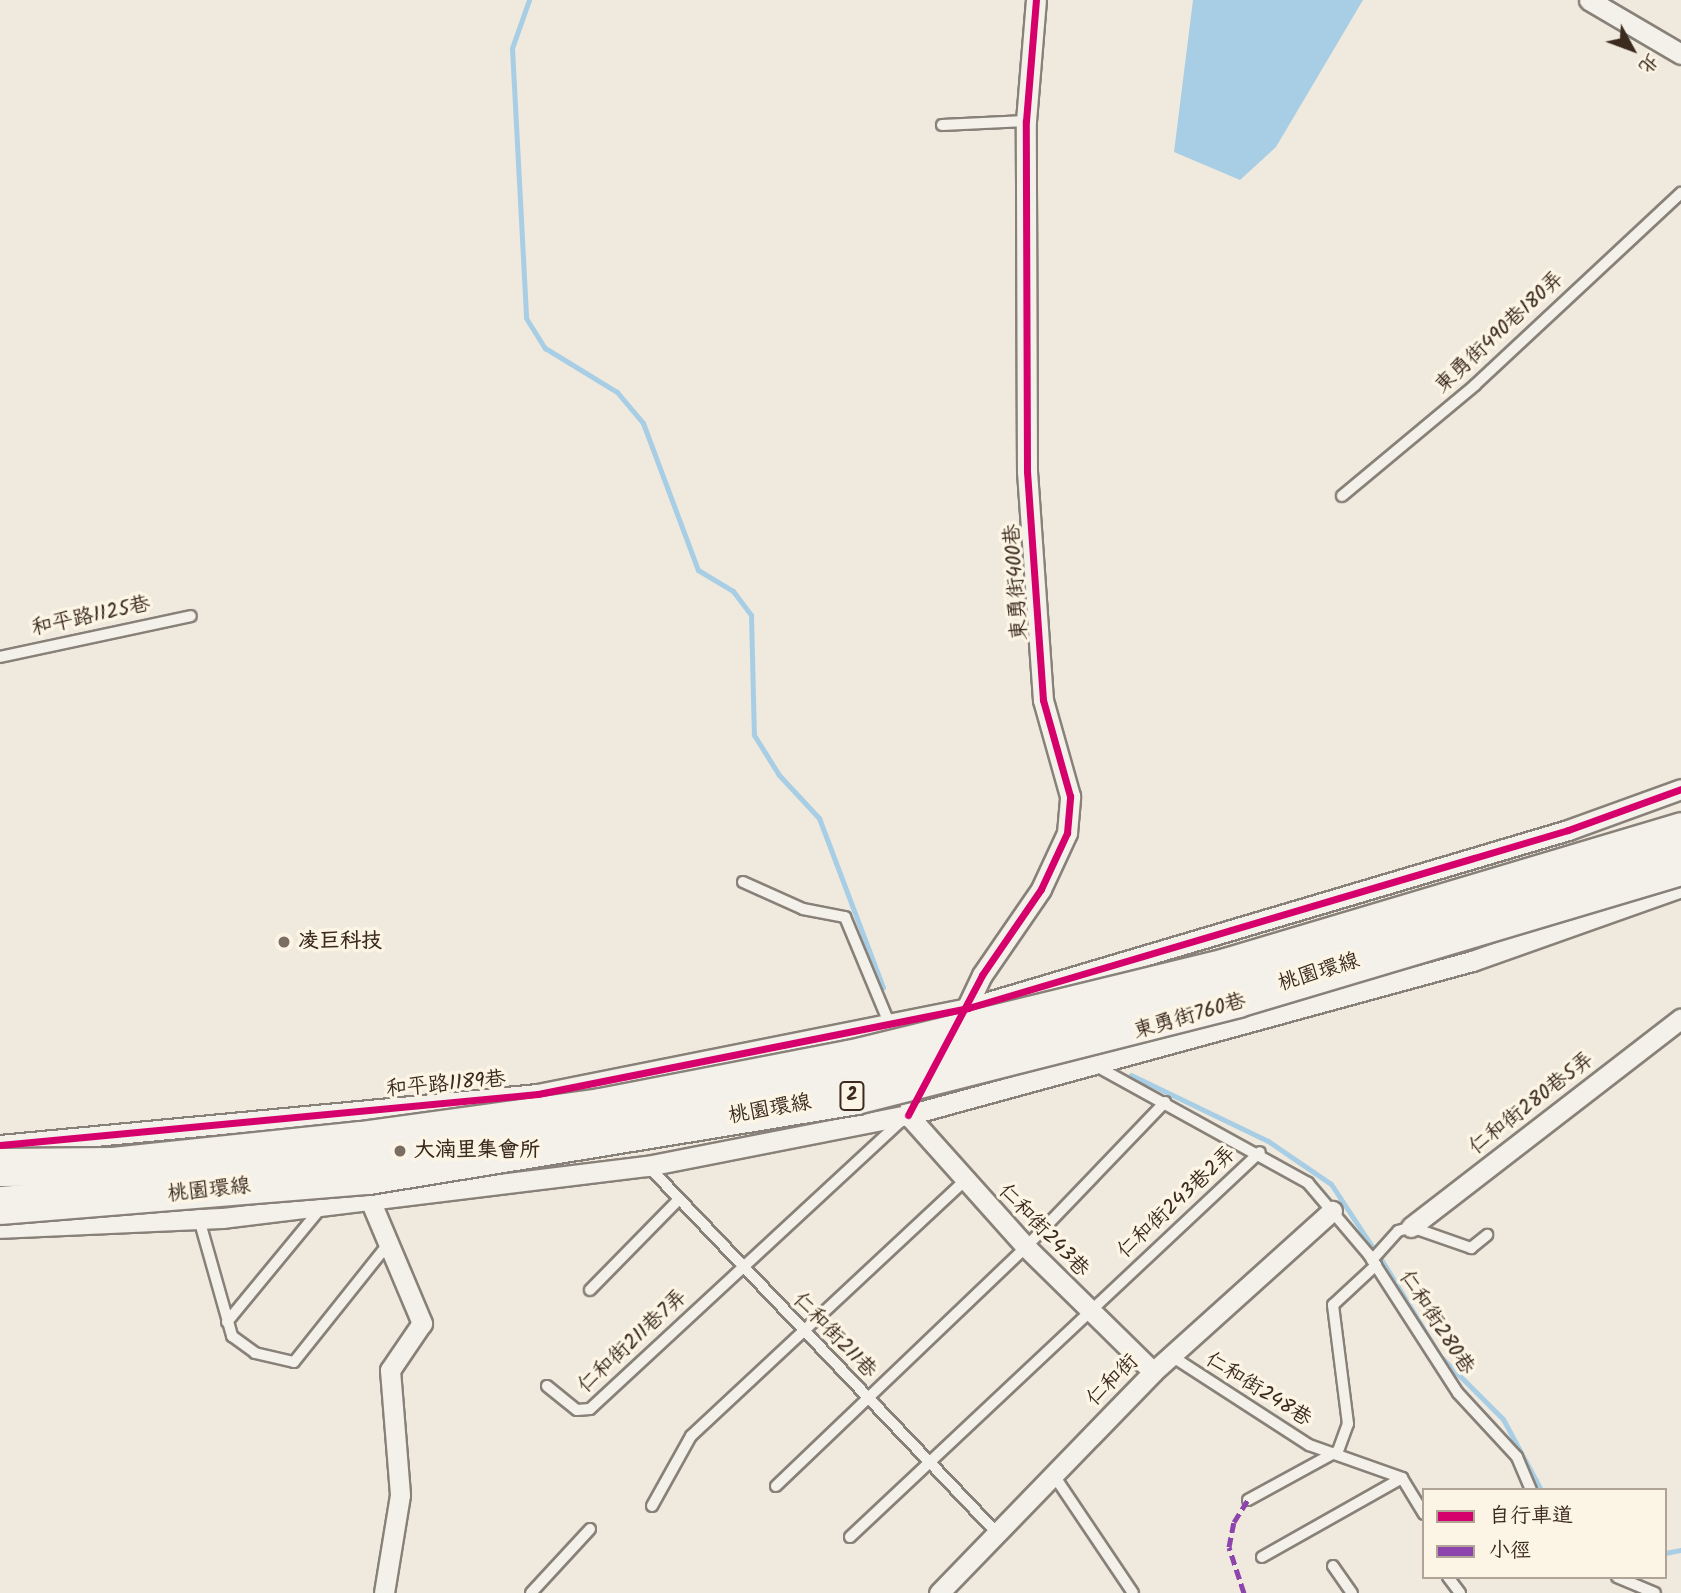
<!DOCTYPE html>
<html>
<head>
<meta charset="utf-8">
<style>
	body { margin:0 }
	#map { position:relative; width:1681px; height:1593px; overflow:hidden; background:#f0e9dd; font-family:Kalam,"LXGW WenKai TC",sans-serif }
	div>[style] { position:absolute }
	.water>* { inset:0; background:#a8cee5 }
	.stream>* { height:5px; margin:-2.5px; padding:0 2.5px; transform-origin:2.5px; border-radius:2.5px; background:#a8cee5 }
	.roads { filter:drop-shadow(2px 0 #888179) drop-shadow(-2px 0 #888179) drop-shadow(0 2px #888179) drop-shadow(0 -2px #888179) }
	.service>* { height:10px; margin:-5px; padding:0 5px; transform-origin:5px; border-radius:5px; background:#f4f1ea }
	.minor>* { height:19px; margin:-9.5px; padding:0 9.5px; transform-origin:9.5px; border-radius:9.5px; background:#f4f1ea }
	.bridges { filter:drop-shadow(2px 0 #888179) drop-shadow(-2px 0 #888179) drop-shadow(0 2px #888179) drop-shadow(0 -2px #888179) }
	.motorway-bridge>* { height:37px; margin:-18.5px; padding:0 18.5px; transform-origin:18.5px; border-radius:18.5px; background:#f4f1ea }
	.quiet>* { height:5px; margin-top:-2.5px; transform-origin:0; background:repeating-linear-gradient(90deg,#8e44ad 0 10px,transparent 0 15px) }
	.cycleway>* { height:7px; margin:-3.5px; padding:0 3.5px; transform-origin:3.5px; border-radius:3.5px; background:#d6006c }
	.dots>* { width:19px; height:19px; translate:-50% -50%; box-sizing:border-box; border:4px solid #fcf5e5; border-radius:50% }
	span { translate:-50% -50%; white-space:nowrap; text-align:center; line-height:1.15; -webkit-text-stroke:7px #fcf5e5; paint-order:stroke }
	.shield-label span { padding:2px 5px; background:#fcf5e5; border:2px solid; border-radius:5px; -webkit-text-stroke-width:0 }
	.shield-label { font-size:19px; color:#3b2a1e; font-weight:700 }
	.street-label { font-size:21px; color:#3b2a1e }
	.poi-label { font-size:21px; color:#3b2a1e; font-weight:700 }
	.left { translate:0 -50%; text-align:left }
	.legend { position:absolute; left:1422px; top:1488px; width:245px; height:91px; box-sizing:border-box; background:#fcf5e5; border:2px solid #afa495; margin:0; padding:9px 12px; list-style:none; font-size:21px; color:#3b2a1e }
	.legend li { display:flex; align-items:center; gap:14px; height:35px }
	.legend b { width:35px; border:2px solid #afa495 }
	.north { position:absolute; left:1597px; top:14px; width:70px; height:70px; -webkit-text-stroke:5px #fcf5e5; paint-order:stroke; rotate:131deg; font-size:19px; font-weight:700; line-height:28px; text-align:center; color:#3b2a1e }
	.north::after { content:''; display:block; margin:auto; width:24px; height:32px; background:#3b2a1e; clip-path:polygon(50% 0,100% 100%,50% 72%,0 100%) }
</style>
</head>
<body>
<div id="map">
	<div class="water">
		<i style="clip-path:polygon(1193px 0,1363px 0,1276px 147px,1240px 180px,1174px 152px)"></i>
	</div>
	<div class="stream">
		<i style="left:529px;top:0;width:51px;rotate:109.5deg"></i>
		<i style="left:512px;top:48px;width:270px;rotate:87deg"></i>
		<i style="left:526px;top:318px;width:36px;rotate:58deg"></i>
		<i style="left:545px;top:348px;width:84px;rotate:31.4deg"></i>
		<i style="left:617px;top:392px;width:40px;rotate:50deg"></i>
		<i style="left:643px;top:423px;width:157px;rotate:69.5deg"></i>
		<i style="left:698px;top:570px;width:41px;rotate:31deg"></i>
		<i style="left:733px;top:591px;width:30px;rotate:53deg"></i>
		<i style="left:751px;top:615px;width:120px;rotate:88.6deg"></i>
		<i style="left:754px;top:735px;width:47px;rotate:58deg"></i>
		<i style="left:779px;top:775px;width:59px;rotate:47.1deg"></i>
		<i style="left:819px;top:818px;width:181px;rotate:69.3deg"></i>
		<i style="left:1131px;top:1075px;width:152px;rotate:25.7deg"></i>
		<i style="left:1268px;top:1141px;width:76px;rotate:34.3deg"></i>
		<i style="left:1331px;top:1184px;width:80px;rotate:56.7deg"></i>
		<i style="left:1381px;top:1259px;width:114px;rotate:58.7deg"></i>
		<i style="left:1440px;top:1356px;width:89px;rotate:45deg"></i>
		<i style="left:1503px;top:1419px;width:81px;rotate:61.8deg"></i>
		<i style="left:1665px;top:1553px;width:16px;rotate:-11deg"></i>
	</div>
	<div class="roads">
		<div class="service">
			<i style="left:942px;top:125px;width:84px;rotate:-2.7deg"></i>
			<i style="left:1342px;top:496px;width:173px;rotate:-39.8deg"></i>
			<i style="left:1475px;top:385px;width:282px;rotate:-43deg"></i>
			<i style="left:0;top:657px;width:195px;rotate:-12.1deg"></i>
			<i style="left:743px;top:882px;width:66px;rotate:24.2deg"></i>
			<i style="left:803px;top:909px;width:43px;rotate:10.8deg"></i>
			<i style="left:845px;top:917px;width:117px;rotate:67.4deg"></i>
			<i style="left:1098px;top:1067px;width:240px;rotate:28.9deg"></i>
			<i style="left:1308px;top:1183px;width:94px;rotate:49.7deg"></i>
			<i style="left:1369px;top:1255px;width:164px;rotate:57.2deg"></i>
			<i style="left:1458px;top:1393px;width:87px;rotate:47.3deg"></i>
			<i style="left:1517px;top:1457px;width:36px;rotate:67deg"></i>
			<i style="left:648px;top:1166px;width:504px;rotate:46.45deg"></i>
			<i style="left:199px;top:1219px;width:122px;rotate:74.2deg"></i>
			<i style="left:232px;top:1336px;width:29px;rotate:36deg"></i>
			<i style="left:255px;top:1353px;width:40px;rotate:13deg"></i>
			<i style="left:294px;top:1362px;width:152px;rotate:-51.4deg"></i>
			<i style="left:1372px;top:1260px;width:39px;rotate:-48deg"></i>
			<i style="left:1398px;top:1231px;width:14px;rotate:-17deg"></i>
			<i style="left:1411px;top:1227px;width:64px;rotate:19.3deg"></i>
			<i style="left:1471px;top:1248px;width:21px;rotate:-39deg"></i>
			<i style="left:590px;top:1290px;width:126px;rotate:-45.6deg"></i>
			<i style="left:227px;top:1322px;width:146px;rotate:-50.5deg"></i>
			<i style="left:1173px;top:1357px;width:162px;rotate:32.9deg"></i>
			<i style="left:1309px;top:1445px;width:99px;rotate:19.5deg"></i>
			<i style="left:1402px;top:1478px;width:42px;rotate:58.6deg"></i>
			<i style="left:547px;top:1386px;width:38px;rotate:39deg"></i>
			<i style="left:577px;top:1410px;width:13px;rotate:-4deg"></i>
			<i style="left:590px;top:1409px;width:433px;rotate:-42.8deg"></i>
			<i style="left:908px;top:1115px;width:28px;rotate:-103deg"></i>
			<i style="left:1053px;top:1474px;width:143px;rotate:56.1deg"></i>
			<i style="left:776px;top:1486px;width:346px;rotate:-43.7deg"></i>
			<i style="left:1026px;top:1247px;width:201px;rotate:-46.2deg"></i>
			<i style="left:1248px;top:1500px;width:102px;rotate:-28.6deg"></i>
			<i style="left:1338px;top:1451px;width:29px;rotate:-70deg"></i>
			<i style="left:1348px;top:1424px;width:120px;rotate:-97.2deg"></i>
			<i style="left:1333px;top:1305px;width:59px;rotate:-42.9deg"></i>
			<i style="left:652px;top:1506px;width:80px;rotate:-60.9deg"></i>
			<i style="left:691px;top:1436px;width:374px;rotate:-43deg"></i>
			<i style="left:850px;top:1537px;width:562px;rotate:-43.2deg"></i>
			<i style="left:1262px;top:1557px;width:161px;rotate:-29.4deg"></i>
			<i style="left:1333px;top:1566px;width:33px;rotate:55deg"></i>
			<i style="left:1448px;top:1577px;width:20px;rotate:53deg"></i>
			<i style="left:1617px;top:1577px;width:41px;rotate:22.8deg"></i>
			<i style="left:531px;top:1593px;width:87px;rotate:-47.3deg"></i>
		</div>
		<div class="minor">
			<i style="left:1589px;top:0;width:107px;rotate:30.4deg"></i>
			<i style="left:964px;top:1013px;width:42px;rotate:-64.7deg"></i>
			<i style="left:982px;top:975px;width:104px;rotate:-55.5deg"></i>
			<i style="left:1041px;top:889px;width:62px;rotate:-65.1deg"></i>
			<i style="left:1067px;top:833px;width:37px;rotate:-85deg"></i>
			<i style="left:1070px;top:796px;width:100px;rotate:-105.7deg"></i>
			<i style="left:1043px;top:700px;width:229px;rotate:-94deg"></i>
			<i style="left:1027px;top:472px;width:351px;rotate:-90.2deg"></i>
			<i style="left:1026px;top:121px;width:121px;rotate:-85.3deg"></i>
			<i style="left:908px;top:1115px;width:177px;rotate:48.2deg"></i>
			<i style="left:1026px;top:1247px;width:178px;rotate:44.5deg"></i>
			<i style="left:0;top:1145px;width:540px;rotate:-5.42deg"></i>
			<i style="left:538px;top:1094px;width:439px;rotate:-11.3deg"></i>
			<i style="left:968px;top:1008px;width:626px;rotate:-16.52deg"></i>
			<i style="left:1568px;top:830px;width:120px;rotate:-19.9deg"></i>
			<i style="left:370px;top:1200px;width:134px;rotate:67.1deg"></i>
			<i style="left:422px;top:1323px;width:57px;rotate:124.2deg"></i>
			<i style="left:390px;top:1370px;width:125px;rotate:85.4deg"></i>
			<i style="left:400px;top:1495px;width:99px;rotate:99.3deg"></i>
			<i style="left:1411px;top:1227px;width:341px;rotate:-37.7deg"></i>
			<i style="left:0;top:1228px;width:223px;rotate:-2.6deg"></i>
			<i style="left:223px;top:1218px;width:427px;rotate:-7deg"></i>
			<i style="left:647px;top:1166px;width:266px;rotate:-11.1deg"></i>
			<i style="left:908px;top:1115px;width:585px;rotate:-15.27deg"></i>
			<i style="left:1472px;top:961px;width:222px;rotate:-19.5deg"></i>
			<i style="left:939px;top:1593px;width:308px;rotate:-45.9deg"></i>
			<i style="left:1153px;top:1372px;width:241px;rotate:-42deg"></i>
		</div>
	</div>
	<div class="bridges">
		<div class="motorway-bridge">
			<i style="left:0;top:1167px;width:113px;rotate:-0.5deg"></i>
			<i style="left:113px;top:1166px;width:249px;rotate:-6deg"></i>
			<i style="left:361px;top:1140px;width:242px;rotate:-7.8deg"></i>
			<i style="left:601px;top:1107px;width:253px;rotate:-11deg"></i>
			<i style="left:849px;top:1059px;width:388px;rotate:-13.7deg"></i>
			<i style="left:1226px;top:967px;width:475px;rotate:-16.6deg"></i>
			<i style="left:0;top:1205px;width:369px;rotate:-4.7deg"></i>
			<i style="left:368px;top:1175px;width:494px;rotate:-9.3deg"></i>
			<i style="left:855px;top:1095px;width:394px;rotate:-14.2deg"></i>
			<i style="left:1237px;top:998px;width:463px;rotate:-16.6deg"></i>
		</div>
	</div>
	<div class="quiet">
		<i style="left:1244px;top:1593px;width:48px;rotate:-108.1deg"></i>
		<i style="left:1229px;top:1547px;width:25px;rotate:-79deg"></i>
		<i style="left:1234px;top:1522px;width:26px;rotate:-58deg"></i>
	</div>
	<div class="cycleway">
		<i style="left:908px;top:1115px;width:158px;rotate:-62.1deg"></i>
		<i style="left:982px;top:975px;width:104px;rotate:-55.5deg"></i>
		<i style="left:1041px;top:889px;width:62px;rotate:-65.1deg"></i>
		<i style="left:1067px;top:833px;width:37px;rotate:-85deg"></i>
		<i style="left:1070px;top:796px;width:100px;rotate:-105.7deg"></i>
		<i style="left:1043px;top:700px;width:229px;rotate:-94deg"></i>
		<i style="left:1027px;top:472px;width:351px;rotate:-90.2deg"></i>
		<i style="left:1026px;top:121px;width:121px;rotate:-85.3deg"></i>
		<i style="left:0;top:1145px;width:540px;rotate:-5.42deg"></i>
		<i style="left:538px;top:1094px;width:439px;rotate:-11.3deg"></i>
		<i style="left:968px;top:1008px;width:626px;rotate:-16.52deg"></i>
		<i style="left:1568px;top:830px;width:120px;rotate:-19.9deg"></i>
	</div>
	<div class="dots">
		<i style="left:284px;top:942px;background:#7a6d61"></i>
		<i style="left:400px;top:1151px;background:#7a6d61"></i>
	</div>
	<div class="shield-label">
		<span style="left:852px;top:1096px">2</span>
	</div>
	<div class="street-label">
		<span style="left:1500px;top:333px;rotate:-43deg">東勇街490巷180弄</span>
		<span style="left:1017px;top:582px;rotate:-94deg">東勇街400巷</span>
		<span style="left:91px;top:617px;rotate:-12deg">和平路1125巷</span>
		<span style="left:1319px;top:973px;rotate:-17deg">桃園環線</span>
		<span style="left:1190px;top:1017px;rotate:-16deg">東勇街760巷</span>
		<span style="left:446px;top:1085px;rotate:-5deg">和平路1189巷</span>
		<span style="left:1532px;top:1104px;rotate:-38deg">仁和街280巷5弄</span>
		<span style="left:770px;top:1110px;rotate:-10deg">桃園環線</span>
		<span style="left:209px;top:1191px;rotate:-6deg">桃園環線</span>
		<span style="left:1177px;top:1203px;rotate:-43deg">仁和街243巷2弄</span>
		<span style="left:1043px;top:1231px;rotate:46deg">仁和街243巷</span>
		<span style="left:1436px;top:1323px;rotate:57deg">仁和街280巷</span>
		<span style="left:834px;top:1336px;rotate:46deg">仁和街211巷</span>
		<span style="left:633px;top:1342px;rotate:-43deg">仁和街211巷7弄</span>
		<span style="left:1113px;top:1381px;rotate:-45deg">仁和街</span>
		<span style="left:1258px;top:1390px;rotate:32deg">仁和街248巷</span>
	</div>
	<div class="poi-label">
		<span class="left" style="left:298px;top:942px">凌巨科技</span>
		<span class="left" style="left:414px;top:1151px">大湳里集會所</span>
	</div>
	<ul class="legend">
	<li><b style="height:9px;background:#d6006c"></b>自行車道</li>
	<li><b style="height:9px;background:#8e44ad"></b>小徑</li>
	</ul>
	<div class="north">北</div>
</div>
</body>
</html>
